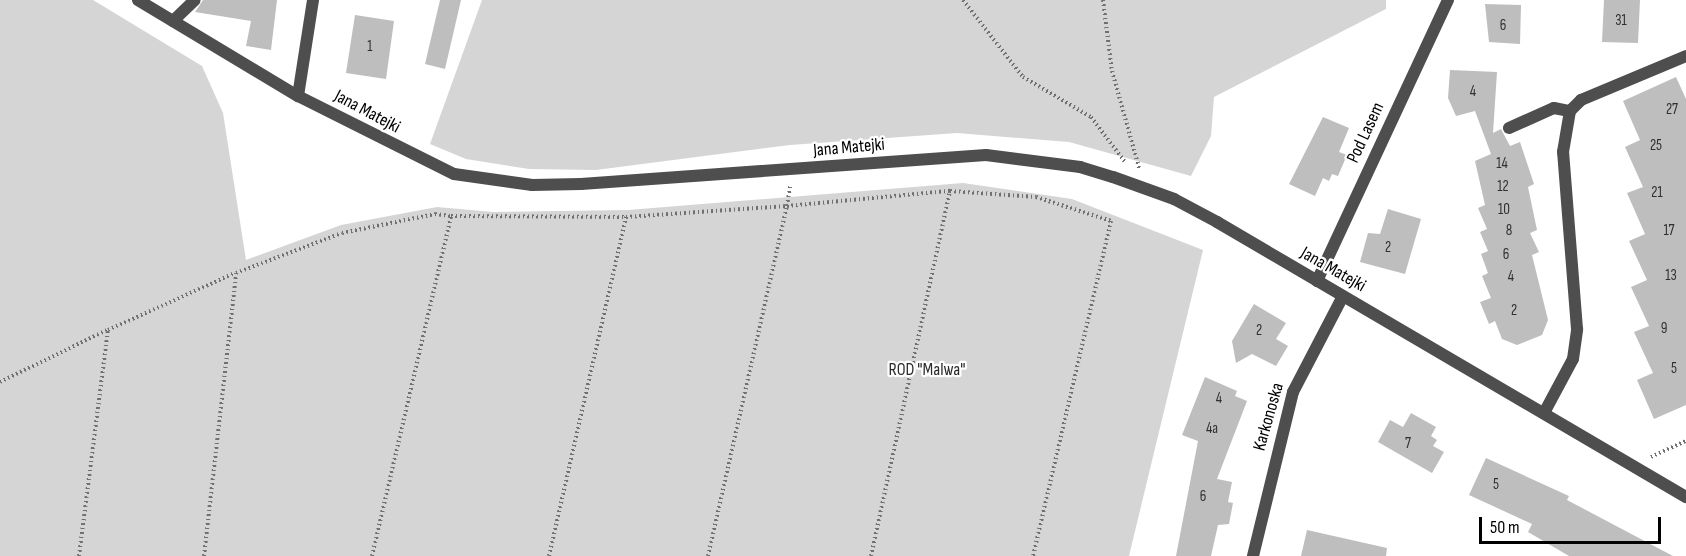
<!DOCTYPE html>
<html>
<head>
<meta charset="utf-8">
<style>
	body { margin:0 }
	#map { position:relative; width:1686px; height:556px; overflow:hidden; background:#fff; font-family:"Sofia Sans Condensed",sans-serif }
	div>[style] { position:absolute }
	.green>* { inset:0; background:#d5d5d5 }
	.building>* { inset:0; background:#bebebe }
	.path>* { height:4px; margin-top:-2px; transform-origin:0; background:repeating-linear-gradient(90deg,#707070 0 1.5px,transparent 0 4.5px) }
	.lane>* { height:12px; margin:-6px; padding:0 6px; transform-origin:6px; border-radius:6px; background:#4e4e4e }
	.street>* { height:12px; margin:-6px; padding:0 6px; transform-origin:6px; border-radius:6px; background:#4e4e4e }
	span { translate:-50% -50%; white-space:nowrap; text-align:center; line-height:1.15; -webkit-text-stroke:4.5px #fff; paint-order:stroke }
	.number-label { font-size:15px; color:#303030 }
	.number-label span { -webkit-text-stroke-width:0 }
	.street-label { font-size:18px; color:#000 }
	.park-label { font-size:18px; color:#2c2c2c }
	.scale { position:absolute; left:1479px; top:517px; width:182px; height:27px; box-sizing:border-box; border:3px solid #000; border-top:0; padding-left:8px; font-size:18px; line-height:21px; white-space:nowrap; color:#000; -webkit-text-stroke:4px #fff; paint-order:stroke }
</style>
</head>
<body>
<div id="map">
	<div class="green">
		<i style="clip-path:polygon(0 0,93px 0,202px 66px,223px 113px,246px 260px,341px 225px,437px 207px,493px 212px,628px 210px,963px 183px,1072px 199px,1203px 250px,1129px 556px,0 556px)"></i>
		<i style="clip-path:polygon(482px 0,1386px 0,1386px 9px,1214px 97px,1211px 136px,1191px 176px,1069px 142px,957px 133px,790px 145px,596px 170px,529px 169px,466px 159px,430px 144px)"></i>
	</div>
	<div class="building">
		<i style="clip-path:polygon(203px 0,277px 0,271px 50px,246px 46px,251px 21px,195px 12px)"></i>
		<i style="clip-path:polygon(440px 0,461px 0,445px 69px,425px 64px)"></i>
		<i style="clip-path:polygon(1604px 0,1640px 0,1638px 43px,1602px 42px)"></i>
		<i style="clip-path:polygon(1485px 4px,1521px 5px,1520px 44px,1489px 42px)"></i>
		<i style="clip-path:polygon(355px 15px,394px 21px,386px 79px,346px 73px)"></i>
		<i style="clip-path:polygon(1450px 70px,1497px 72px,1493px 133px,1501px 129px,1510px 146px,1520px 142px,1534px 184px,1528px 187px,1537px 230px,1530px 233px,1539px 252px,1532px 255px,1548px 320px,1542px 335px,1517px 345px,1502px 339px,1495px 321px,1489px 324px,1480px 302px,1491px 298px,1482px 276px,1488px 273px,1481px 254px,1488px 251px,1480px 232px,1487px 229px,1478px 208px,1485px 205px,1475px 161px,1491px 154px,1475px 111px,1456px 116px,1448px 98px)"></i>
		<i style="clip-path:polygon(1676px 77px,1686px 99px,1686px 405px,1654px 419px,1637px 380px,1653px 373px,1634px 332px,1649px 326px,1631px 287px,1647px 280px,1629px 241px,1645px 234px,1627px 193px,1643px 187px,1625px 147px,1640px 140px,1623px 101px)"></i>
		<i style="clip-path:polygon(1323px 117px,1349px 128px,1339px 152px,1347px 155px,1338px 176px,1332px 174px,1329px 181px,1323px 178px,1315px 196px,1289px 184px)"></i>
		<i style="clip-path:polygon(1388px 209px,1421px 219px,1405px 274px,1360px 262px,1368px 233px,1380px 234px)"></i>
		<i style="clip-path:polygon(1254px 304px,1286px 323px,1276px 339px,1288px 346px,1276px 366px,1252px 354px,1236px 363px,1232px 341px)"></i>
		<i style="clip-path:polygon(1205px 377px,1237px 391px,1235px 396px,1247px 401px,1217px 479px,1232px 482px,1228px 502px,1233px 503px,1229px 524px,1218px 525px,1211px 556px,1176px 556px,1198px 441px,1182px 435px)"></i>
		<i style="clip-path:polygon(1411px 413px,1436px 427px,1431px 436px,1437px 440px,1433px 446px,1444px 452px,1432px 473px,1378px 442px,1390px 420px,1403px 427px)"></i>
		<i style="clip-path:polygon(1486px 458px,1569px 496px,1567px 500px,1673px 556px,1569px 556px,1528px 532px,1532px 524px,1469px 495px)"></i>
		<i style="clip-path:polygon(1307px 530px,1387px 548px,1386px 556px,1301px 556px)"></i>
	</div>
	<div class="path">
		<i style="left:963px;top:0;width:98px;rotate:52.1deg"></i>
		<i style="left:1023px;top:77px;width:79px;rotate:30.5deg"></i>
		<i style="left:1091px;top:117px;width:56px;rotate:52.9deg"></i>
		<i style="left:1103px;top:0;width:72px;rotate:82.8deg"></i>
		<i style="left:1112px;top:71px;width:101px;rotate:74.4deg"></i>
		<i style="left:0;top:382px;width:119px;rotate:-25.9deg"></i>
		<i style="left:1651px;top:457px;width:38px;rotate:-25deg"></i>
		<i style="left:79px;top:556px;width:228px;rotate:-82.7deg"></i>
		<i style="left:108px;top:330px;width:139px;rotate:-24.2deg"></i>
		<i style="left:204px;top:556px;width:285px;rotate:-83.5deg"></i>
		<i style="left:236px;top:273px;width:113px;rotate:-20.7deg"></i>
		<i style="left:342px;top:233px;width:95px;rotate:-11.5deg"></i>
		<i style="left:435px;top:214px;width:16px;rotate:7deg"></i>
		<i style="left:372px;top:556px;width:349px;rotate:-76.9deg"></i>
		<i style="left:451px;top:216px;width:175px;rotate:0.3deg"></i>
		<i style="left:549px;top:556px;width:348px;rotate:-77.2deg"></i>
		<i style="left:626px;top:217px;width:161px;rotate:-3.9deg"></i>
		<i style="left:787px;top:206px;width:20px;rotate:-81deg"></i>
		<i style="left:708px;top:556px;width:359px;rotate:-77.3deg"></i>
		<i style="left:787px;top:206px;width:164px;rotate:-5.3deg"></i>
		<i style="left:950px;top:191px;width:86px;rotate:4deg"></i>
		<i style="left:1036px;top:197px;width:79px;rotate:17.7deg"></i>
		<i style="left:1111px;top:221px;width:344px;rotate:103.1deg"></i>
		<i style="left:871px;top:556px;width:373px;rotate:-77.8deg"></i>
	</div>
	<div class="lane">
		<i style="left:173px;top:21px;width:30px;rotate:-44deg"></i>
		<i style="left:1509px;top:128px;width:49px;rotate:-24deg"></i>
		<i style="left:1554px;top:108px;width:16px;rotate:11deg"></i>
	</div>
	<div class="street">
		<i style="left:138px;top:0;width:187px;rotate:31deg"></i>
		<i style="left:298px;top:96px;width:174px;rotate:26.6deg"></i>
		<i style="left:454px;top:174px;width:79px;rotate:8deg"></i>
		<i style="left:532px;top:185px;width:49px;rotate:-1.2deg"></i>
		<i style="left:581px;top:184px;width:406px;rotate:-4.1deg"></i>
		<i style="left:986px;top:155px;width:95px;rotate:7.3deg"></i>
		<i style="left:1080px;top:167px;width:34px;rotate:17deg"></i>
		<i style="left:1113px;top:177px;width:65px;rotate:19.8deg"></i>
		<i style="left:1174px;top:199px;width:49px;rotate:28.1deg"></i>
		<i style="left:1217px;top:222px;width:544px;rotate:30.39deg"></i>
		<i style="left:298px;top:96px;width:97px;rotate:-81.1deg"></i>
		<i style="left:1317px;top:281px;width:310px;rotate:-65deg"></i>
		<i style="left:1544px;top:413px;width:61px;rotate:-61.8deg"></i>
		<i style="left:1573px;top:359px;width:30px;rotate:-82deg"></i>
		<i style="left:1577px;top:329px;width:178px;rotate:-94.5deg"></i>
		<i style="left:1563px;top:152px;width:42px;rotate:-80.3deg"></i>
		<i style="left:1570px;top:111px;width:16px;rotate:-45deg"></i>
		<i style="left:1581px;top:100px;width:114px;rotate:-22.7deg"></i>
		<i style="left:1253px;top:556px;width:169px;rotate:-76.3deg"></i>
		<i style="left:1293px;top:392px;width:108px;rotate:-62.5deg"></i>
	</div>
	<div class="number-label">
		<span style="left:1621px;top:21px">31</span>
		<span style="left:1503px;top:26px">6</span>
		<span style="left:370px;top:47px">1</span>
		<span style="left:1473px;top:92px">4</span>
		<span style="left:1672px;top:110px">27</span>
		<span style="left:1656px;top:146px">25</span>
		<span style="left:1502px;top:164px">14</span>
		<span style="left:1503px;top:187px">12</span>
		<span style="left:1657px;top:193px">21</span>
		<span style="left:1504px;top:210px">10</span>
		<span style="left:1509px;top:231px">8</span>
		<span style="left:1669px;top:231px">17</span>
		<span style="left:1388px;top:248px">2</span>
		<span style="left:1506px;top:255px">6</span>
		<span style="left:1671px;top:276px">13</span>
		<span style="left:1511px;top:277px">4</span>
		<span style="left:1514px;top:311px">2</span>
		<span style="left:1664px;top:329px">9</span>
		<span style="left:1259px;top:331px">2</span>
		<span style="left:1674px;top:369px">5</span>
		<span style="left:1219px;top:399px">4</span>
		<span style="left:1212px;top:429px">4a</span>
		<span style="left:1408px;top:444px">7</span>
		<span style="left:1496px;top:485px">5</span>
		<span style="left:1203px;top:497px">6</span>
	</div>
	<div class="street-label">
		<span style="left:367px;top:112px;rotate:28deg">Jana Matejki</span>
		<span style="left:1366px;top:133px;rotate:-65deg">Pod Lasem</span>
		<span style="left:849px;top:148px;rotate:-5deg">Jana Matejki</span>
		<span style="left:1333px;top:270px;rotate:30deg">Jana Matejki</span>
		<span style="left:1269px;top:417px;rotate:-74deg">Karkonoska</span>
	</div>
	<div class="park-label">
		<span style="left:927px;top:370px">ROD "Malwa"</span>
	</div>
	<div class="scale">50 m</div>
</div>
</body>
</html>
